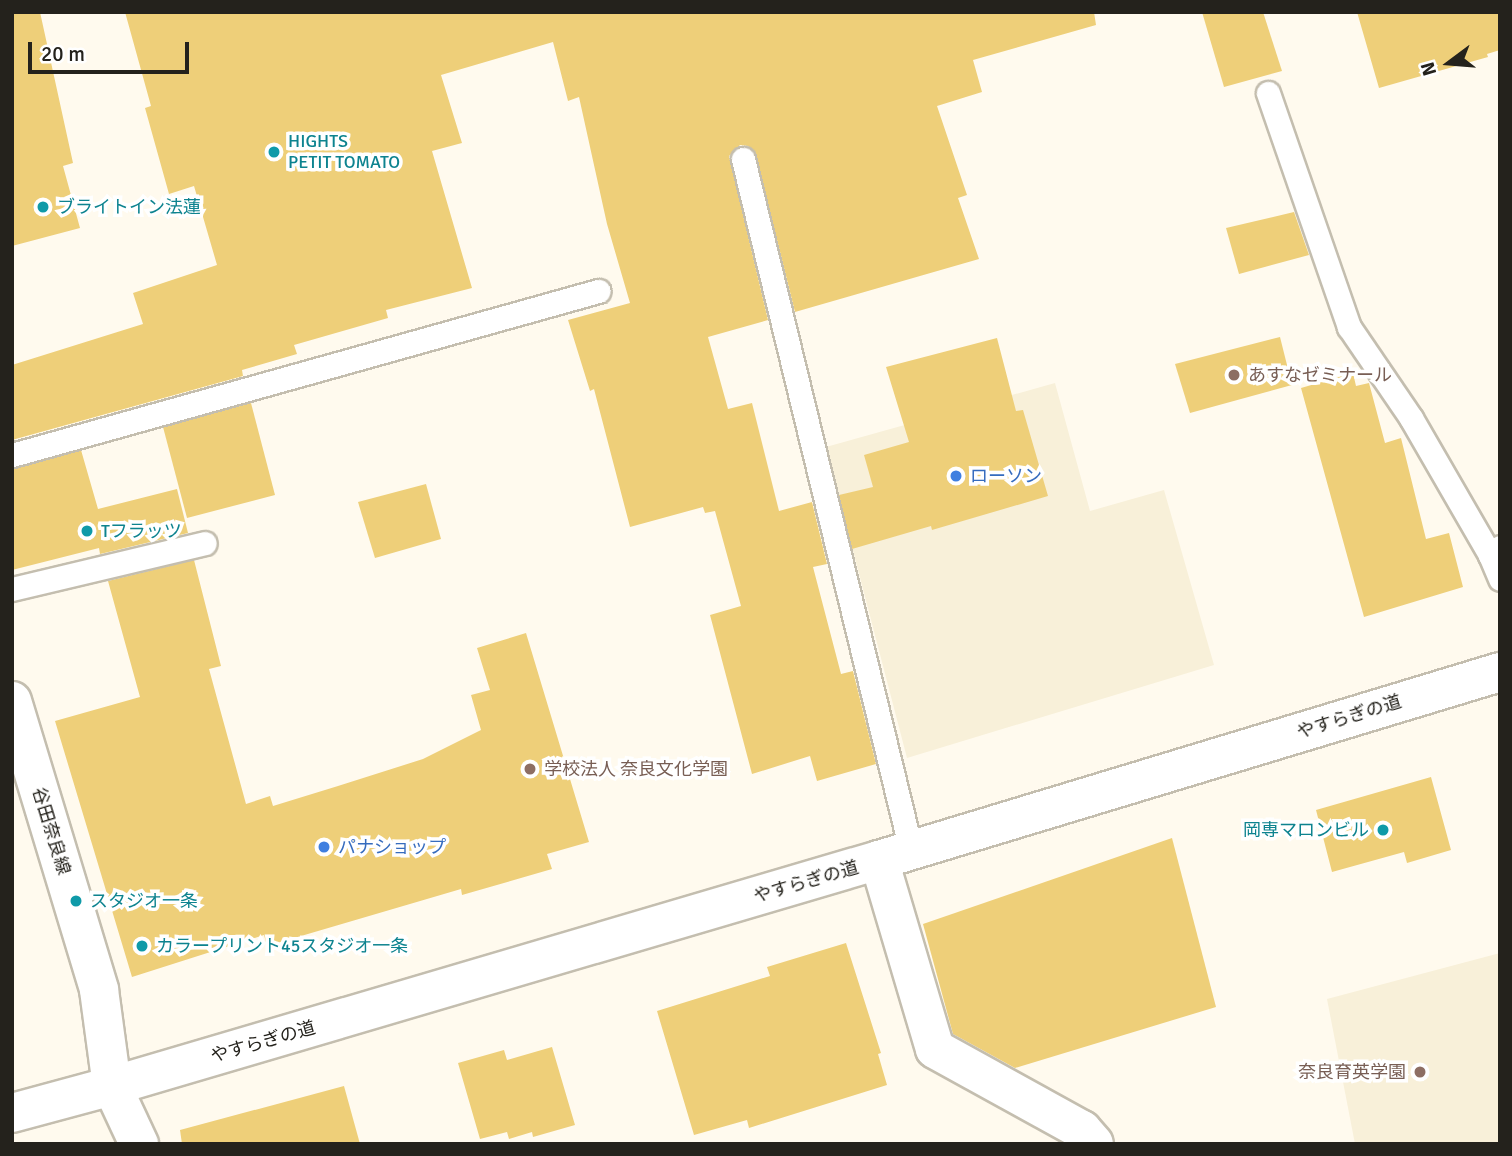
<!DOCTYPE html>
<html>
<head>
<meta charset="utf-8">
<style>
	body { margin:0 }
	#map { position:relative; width:1512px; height:1156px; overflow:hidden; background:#fffaee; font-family:Signika,"Noto Sans JP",sans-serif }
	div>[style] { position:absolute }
	.built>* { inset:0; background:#f8f0d9 }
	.building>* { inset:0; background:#eecf79 }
	.roads { filter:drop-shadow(2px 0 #c4beaf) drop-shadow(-2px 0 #c4beaf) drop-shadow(0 2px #c4beaf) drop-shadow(0 -2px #c4beaf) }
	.service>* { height:23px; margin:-11.5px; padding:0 11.5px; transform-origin:11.5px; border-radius:11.5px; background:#fff }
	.minor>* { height:38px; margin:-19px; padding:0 19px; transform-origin:19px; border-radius:19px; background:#fff }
	.tertiary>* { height:38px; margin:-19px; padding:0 19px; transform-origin:19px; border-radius:19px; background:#fff }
	.secondary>* { height:38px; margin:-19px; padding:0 19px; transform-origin:19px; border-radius:19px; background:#fff }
	.primary>* { height:38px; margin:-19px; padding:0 19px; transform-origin:19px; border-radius:19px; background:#fff }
	.dots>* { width:19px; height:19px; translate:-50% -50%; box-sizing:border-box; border:4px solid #fff; border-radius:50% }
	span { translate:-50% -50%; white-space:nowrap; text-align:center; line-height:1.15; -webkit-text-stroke:7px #fff; paint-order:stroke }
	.culture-label { font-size:18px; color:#0d838f }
	.left { translate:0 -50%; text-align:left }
	.right { translate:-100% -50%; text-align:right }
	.education-label { font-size:18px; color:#785e54 }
	.shop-label { font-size:18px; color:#366cbe }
	.street-label { font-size:18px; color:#24221c }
	.frame { position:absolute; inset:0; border:14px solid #24221c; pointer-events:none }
	.north { position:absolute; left:1414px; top:28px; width:70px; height:70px; -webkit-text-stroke:5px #fff; paint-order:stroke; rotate:254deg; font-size:19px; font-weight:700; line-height:28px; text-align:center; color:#24221c }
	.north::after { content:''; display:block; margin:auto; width:24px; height:32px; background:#24221c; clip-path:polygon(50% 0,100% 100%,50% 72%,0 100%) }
	.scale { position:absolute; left:28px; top:42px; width:161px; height:32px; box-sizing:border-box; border:4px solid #24221c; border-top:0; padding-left:9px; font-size:21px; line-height:24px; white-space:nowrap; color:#24221c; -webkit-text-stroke:5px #fff; paint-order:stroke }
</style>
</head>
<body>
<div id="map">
	<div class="built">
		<i style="clip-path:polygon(1055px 383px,1090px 511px,1164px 490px,1214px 665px,907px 758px,826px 447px)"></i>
		<i style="clip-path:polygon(1500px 953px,1500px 1144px,1355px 1144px,1327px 999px)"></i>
	</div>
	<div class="building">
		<i style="clip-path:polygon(12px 12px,40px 12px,73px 163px,63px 166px,80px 228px,12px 246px)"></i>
		<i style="clip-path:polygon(125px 12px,1094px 12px,1096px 25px,973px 60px,982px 92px,937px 106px,967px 195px,958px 198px,979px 259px,795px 312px,756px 155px,748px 146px,740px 145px,729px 156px,768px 320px,708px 337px,728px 409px,752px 403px,779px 511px,812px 502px,827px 564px,813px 567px,841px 674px,853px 671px,876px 764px,817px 781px,810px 756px,752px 774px,710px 615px,741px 606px,715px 511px,705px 513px,703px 507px,630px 527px,594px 389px,590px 391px,568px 320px,630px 303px,607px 224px,579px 97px,568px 101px,553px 42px,441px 75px,462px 143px,432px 151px,472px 288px,386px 310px,388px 318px,294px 345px,297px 354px,242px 370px,243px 376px,12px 440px,12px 365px,143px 324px,133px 293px,217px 265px,194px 186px,169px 194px,145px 108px,151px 106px)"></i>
		<i style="clip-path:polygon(1202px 12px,1263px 12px,1282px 71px,1224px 87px)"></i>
		<i style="clip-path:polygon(1357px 12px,1500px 12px,1500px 50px,1487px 54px,1488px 57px,1379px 88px)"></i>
		<i style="clip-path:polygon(1294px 212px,1309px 255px,1239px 274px,1226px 228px)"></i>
		<i style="clip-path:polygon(1280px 337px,1292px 385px,1190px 413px,1175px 364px)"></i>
		<i style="clip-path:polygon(997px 338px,1016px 411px,1023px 410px,1048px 496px,932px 530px,931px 526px,852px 549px,839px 495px,873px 487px,864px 455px,909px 442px,886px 367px)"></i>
		<i style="clip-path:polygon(1353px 373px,1356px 386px,1369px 383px,1385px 443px,1401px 438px,1426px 539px,1449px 533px,1463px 587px,1364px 617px,1301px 388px)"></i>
		<i style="clip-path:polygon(251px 403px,275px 495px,187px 518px,163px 427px)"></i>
		<i style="clip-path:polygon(81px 450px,98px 509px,177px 489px,188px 533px,100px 554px,99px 548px,12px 570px,12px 469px)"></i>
		<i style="clip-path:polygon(426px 484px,441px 539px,375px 558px,358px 502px)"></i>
		<i style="clip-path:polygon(194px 560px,221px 666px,209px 669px,246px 804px,270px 796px,273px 806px,338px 786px,423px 759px,481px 730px,471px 695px,490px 690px,477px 648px,526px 633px,589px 842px,547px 854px,552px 869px,462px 895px,461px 889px,267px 946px,264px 935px,132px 977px,55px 721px,140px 697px,108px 581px)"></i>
		<i style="clip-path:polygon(1431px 777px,1451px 850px,1407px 863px,1404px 852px,1332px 872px,1316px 810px)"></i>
		<i style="clip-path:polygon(1172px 838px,1216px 1007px,1015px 1068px,953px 1034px,923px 924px)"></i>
		<i style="clip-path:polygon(846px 943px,881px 1053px,878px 1054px,887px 1085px,749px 1128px,747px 1120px,694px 1135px,657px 1011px,770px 976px,767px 967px)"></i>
		<i style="clip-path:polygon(552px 1047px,575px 1125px,533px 1137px,532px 1132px,509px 1139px,507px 1132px,480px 1139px,458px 1063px,504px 1050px,507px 1060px)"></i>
		<i style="clip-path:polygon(344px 1086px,360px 1144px,182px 1144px,180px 1130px)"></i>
	</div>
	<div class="roads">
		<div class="service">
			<i style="left:1268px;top:93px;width:248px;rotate:70.9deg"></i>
			<i style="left:1349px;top:327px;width:110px;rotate:55.7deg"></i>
			<i style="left:1411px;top:418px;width:158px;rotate:60deg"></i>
			<i style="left:743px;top:159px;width:711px;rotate:76.34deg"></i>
			<i style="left:12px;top:455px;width:609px;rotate:-15.63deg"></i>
			<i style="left:1500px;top:547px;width:13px;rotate:141deg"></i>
			<i style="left:1490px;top:555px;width:26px;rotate:67deg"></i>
			<i style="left:12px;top:589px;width:198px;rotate:-13.4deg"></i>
		</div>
		<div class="minor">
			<i style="left:879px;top:860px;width:197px;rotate:73.5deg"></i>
			<i style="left:935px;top:1049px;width:168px;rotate:28.9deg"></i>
			<i style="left:1082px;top:1130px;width:18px;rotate:49deg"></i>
		</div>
		<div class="tertiary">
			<i style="left:112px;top:1086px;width:800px;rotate:-16.42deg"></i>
			<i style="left:879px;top:860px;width:649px;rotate:-16.84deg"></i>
		</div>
		<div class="secondary">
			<i style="left:12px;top:701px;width:302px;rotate:73.2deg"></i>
			<i style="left:99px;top:990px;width:97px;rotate:82.3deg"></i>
		</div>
		<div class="primary">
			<i style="left:12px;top:1113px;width:104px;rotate:-15.1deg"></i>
			<i style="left:112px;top:1086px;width:64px;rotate:65deg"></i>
		</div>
	</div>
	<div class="dots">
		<i style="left:274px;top:152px;background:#0f9aa8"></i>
		<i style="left:43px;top:207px;background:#0f9aa8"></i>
		<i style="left:1234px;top:375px;background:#8d6e63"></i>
		<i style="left:956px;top:476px;background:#3f7fe0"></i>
		<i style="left:87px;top:531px;background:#0f9aa8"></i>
		<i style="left:530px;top:769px;background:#8d6e63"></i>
		<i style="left:1383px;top:830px;background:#0f9aa8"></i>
		<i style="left:324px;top:847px;background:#3f7fe0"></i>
		<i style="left:76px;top:901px;background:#0f9aa8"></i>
		<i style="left:142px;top:946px;background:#0f9aa8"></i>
		<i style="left:1420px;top:1072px;background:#8d6e63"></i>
	</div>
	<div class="culture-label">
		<span class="left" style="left:288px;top:152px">HIGHTS<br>PETIT TOMATO</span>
		<span class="left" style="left:57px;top:207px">ブライトイン法蓮</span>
		<span class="left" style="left:101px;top:531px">Tフラッツ</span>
		<span class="right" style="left:1369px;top:830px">岡専マロンビル</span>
		<span class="left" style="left:90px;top:901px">スタジオ一条</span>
		<span class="left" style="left:156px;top:946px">カラープリント45スタジオ一条</span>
	</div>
	<div class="education-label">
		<span class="left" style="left:1248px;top:375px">あすなゼミナール</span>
		<span class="left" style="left:544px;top:769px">学校法人 奈良文化学園</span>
		<span class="right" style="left:1406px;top:1072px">奈良育英学園</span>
	</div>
	<div class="shop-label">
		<span class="left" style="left:970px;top:476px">ローソン</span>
		<span class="left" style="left:338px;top:847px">パナショップ</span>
	</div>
	<div class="street-label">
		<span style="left:1349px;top:717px;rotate:-17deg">やすらぎの道</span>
		<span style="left:51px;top:831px;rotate:73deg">谷田奈良線</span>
		<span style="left:806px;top:882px;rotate:-16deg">やすらぎの道</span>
		<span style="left:263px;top:1042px;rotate:-16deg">やすらぎの道</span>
	</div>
	<div class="frame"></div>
	<div class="north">N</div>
	<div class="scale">20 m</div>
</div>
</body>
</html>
